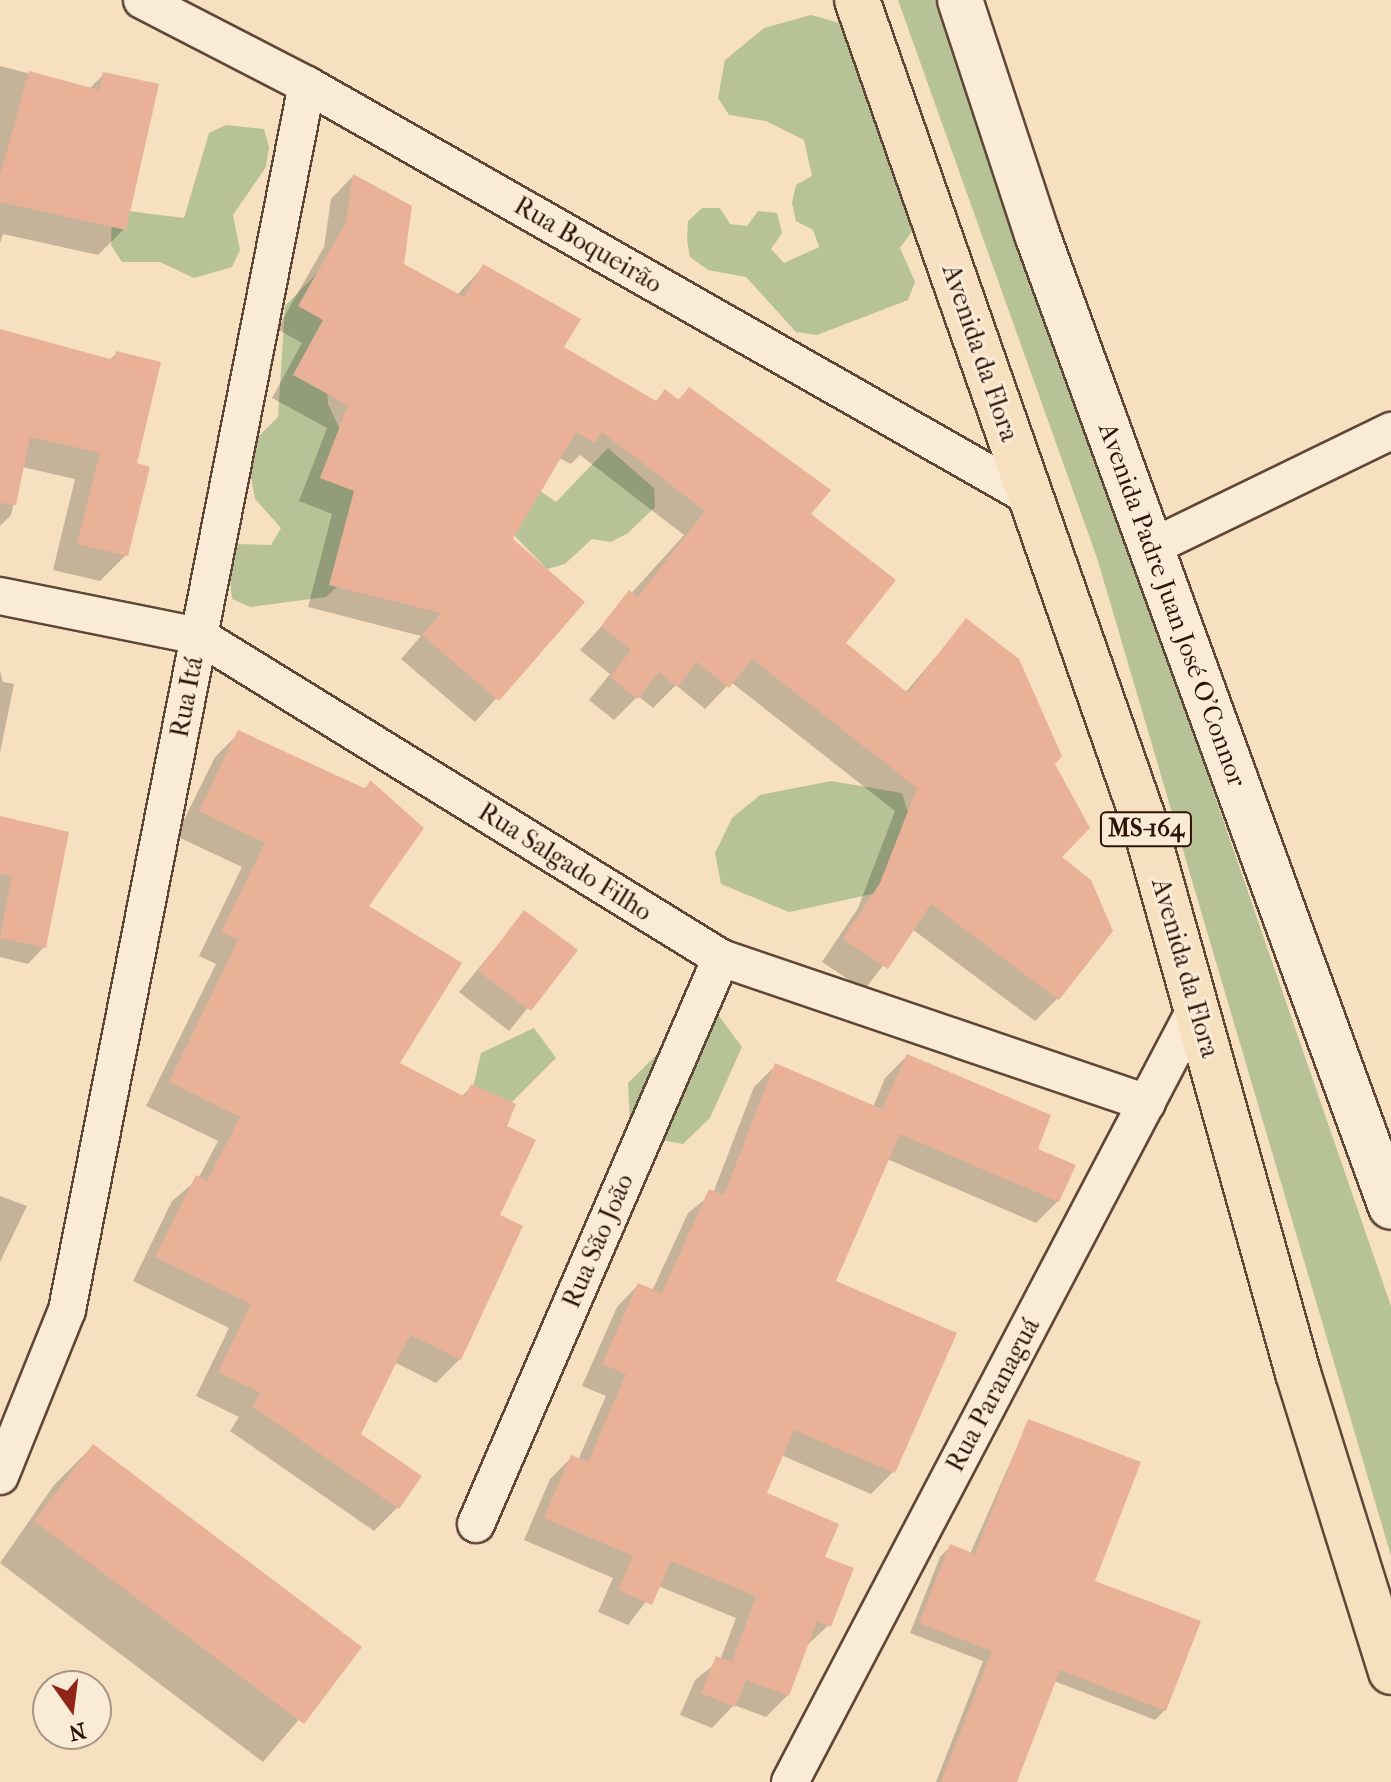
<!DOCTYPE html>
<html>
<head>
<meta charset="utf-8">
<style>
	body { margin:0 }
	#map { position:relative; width:1391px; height:1782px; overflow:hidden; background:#f7e0c0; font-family:"IM FELL French Canon",serif }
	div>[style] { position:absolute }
	.green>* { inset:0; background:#b7c396 }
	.shadow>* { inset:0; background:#0003 }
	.building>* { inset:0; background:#e8b198 }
	.roads { filter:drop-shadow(2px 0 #5f4737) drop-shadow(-2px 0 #5f4737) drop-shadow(0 2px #5f4737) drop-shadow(0 -2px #5f4737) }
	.street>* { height:36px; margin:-18px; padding:0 18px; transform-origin:18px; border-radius:18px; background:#faebd6 }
	.secondary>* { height:44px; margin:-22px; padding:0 22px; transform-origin:22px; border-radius:22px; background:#faebd6 }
	.primary>* { height:44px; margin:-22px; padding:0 22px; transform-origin:22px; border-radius:22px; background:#f7e0c0 }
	span { translate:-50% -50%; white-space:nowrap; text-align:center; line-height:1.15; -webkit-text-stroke:6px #faebd6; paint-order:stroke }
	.shield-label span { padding:2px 6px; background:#faebd6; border:2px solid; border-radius:6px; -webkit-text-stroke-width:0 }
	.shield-label { font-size:24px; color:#2c1409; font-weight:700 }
	.street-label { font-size:26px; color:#2c1409 }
	.north { position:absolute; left:32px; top:1670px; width:80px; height:80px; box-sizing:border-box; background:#faebd6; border:2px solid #a89584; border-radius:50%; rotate:166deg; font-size:22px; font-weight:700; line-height:32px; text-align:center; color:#2c1409 }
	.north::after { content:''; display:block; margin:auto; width:28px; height:36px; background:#8f2418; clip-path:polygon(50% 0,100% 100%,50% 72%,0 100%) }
</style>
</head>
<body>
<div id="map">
	<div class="green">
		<i style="clip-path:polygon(898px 0,940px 0,1391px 1306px,1391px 1556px,1097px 558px)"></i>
		<i style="clip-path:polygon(811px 15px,850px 26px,923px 216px,900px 248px,915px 282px,908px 300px,817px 335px,796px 332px,746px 277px,708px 270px,690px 257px,687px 240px,688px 221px,702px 208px,720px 208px,730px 224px,747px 226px,758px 211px,777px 213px,782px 233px,771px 249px,784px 263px,819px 247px,813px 230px,796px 221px,792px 203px,796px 185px,812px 176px,804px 140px,766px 121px,729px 115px,718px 98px,725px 60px,764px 28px)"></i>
		<i style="clip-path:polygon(226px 125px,264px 129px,269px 147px,266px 167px,233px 215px,240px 250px,232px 267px,194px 278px,160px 262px,122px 262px,111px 245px,112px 209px,184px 218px,209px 133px)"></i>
		<i style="clip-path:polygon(322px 268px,328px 404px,344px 438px,373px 449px,340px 584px,326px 597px,250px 607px,232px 599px,228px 562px,234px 544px,271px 545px,281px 528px,255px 499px,248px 461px,252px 443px,278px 417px,285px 306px)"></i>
		<i style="clip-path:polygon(608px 448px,654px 488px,655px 507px,628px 533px,611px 542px,592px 539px,565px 564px,547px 569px,509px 530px,540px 491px,556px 502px)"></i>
		<i style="clip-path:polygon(831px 781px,902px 793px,921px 853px,905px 887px,789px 912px,721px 884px,715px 853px,732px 818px,760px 795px)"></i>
		<i style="clip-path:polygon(719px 1016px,742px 1047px,710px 1118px,683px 1144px,642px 1136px,630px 1123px,628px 1083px,683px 1029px)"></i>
		<i style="clip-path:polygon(534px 1028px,556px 1058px,502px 1112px,471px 1096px,481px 1053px)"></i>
	</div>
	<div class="shadow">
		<i style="clip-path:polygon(0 66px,89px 89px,104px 74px,124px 229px,98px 255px,3px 234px,0 244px)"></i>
		<i style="clip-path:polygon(353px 176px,402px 265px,457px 295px,484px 266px,562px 348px,655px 403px,677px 401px,689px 389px,808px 515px,843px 644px,905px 693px,966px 621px,1053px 763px,1058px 998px,1035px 1021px,912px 929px,864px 990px,822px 962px,858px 908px,895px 811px,731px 682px,705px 709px,676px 685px,653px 708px,638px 696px,614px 720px,589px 700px,610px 674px,580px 650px,684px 535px,580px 455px,571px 464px,559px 458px,511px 540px,583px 602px,475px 722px,401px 659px,421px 636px,308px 607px,332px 514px,299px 501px,327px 428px,272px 398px,302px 343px,277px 329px,324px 247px,331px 199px)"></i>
		<i style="clip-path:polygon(0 351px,109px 360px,117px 353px,134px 465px,126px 555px,100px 581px,53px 570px,75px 479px,22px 467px,11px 515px,0 526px)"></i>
		<i style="clip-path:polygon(0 671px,3px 682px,14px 684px,0 753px)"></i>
		<i style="clip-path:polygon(239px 733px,363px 790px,370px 783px,366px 906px,397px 1064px,461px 1097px,472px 1086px,504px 1127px,498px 1216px,460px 1359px,436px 1383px,394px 1362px,358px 1434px,397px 1508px,374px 1531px,230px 1431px,239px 1417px,196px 1396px,229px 1328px,133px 1281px,172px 1201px,198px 1179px,218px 1141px,146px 1106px,216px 964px,199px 956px,242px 867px,176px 836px,215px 757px)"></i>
		<i style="clip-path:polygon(0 818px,44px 947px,28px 964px,0 957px)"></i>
		<i style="clip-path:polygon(525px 912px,575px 950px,509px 1031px,459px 992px)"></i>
		<i style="clip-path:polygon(907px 1056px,1035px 1150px,1058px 1201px,1036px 1223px,887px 1159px,834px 1282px,893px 1472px,871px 1494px,781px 1455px,764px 1494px,822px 1558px,829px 1625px,806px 1646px,788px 1695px,766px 1717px,734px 1705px,712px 1728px,680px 1715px,695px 1680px,720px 1660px,736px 1618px,658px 1586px,628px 1625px,598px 1612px,613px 1578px,524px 1540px,550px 1479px,571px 1458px,578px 1460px,606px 1396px,582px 1386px,617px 1307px,638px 1285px,652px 1291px,688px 1213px,713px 1193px,754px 1087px,776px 1065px,873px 1107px,885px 1078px)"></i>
		<i style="clip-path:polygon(0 1196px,27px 1206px,0 1262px)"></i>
		<i style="clip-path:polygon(1028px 1422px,1092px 1582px,1165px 1710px,1155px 1720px,1054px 1681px,1015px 1782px,936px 1782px,983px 1661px,910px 1633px,940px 1557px,950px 1547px,970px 1554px)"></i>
		<i style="clip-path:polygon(93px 1446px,360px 1647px,263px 1762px,0 1563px,54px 1485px)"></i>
	</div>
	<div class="building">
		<i style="clip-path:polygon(29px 71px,99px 90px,103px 72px,159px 84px,126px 230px,0 202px,0 176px)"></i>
		<i style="clip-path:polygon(353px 174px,412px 206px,404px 264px,464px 297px,483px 264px,581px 319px,564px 347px,656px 401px,665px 389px,679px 400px,689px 387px,831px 490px,811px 514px,896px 580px,846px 643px,908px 693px,966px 618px,1019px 659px,1062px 756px,1055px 764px,1090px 828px,1062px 857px,1091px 880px,1113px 931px,1059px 1000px,931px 904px,888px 969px,843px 939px,880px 883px,917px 788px,752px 659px,729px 688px,697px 662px,677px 687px,659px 672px,638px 699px,610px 677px,631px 650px,601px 626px,629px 590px,638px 597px,705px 511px,602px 432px,595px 443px,576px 432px,513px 539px,585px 602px,499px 701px,422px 635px,441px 613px,329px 585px,354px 491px,320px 478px,348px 405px,293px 375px,323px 320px,298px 306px,346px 222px)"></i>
		<i style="clip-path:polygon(0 329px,114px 360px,116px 351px,161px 362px,137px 463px,150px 467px,128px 556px,77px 544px,100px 453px,30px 437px,16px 505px,0 503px)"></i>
		<i style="clip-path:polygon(238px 730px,366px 789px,370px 780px,424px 828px,369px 906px,462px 963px,400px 1063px,465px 1097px,471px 1084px,516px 1104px,507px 1126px,536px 1140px,500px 1215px,523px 1226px,461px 1360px,410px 1335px,361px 1434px,422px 1476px,399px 1509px,252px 1406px,261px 1393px,218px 1372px,251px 1304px,155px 1257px,196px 1175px,207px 1181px,240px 1117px,169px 1082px,238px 940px,221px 932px,265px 843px,199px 811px)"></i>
		<i style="clip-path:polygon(0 816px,69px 832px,46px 948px,0 938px,12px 876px,0 874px)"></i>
		<i style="clip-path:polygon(524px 910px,578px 950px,531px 1011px,478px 971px)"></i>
		<i style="clip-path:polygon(907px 1054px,1051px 1115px,1038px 1149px,1076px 1165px,1059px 1202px,900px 1134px,836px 1281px,957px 1333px,895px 1473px,794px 1430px,767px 1493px,839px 1524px,825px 1557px,854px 1568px,831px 1627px,817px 1621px,789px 1696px,746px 1680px,735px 1707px,701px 1693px,716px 1656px,732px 1662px,756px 1596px,671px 1561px,652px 1605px,618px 1590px,633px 1556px,544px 1518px,571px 1455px,588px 1462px,626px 1374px,602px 1364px,638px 1283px,662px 1293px,709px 1189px,724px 1195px,775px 1063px,882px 1109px)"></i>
		<i style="clip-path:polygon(1028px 1419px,1141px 1462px,1095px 1581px,1201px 1621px,1166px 1711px,1060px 1670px,1017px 1782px,941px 1782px,992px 1651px,919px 1623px,950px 1544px,975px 1554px)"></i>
		<i style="clip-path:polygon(93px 1444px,362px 1647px,304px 1724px,34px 1521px)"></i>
	</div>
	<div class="roads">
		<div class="street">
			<i style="left:142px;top:0;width:186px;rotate:27.3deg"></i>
			<i style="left:307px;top:85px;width:832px;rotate:29.68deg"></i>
			<i style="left:1152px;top:547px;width:266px;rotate:-25.9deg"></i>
			<i style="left:0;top:596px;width:203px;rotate:11.4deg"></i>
			<i style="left:199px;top:636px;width:613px;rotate:31.67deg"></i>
			<i style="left:721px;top:958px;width:450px;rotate:18.8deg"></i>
			<i style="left:0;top:1476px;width:179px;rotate:-68deg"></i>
			<i style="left:67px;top:1310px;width:1248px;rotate:-78.92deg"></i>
			<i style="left:476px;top:1524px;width:617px;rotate:-66.59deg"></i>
			<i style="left:790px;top:1782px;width:874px;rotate:-62.32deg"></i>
		</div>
		<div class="secondary">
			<i style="left:960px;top:0;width:246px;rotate:71.8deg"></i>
			<i style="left:1037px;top:234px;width:1035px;rotate:70.01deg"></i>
		</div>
		<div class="primary">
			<i style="left:857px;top:0;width:867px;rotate:70.73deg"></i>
			<i style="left:1143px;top:818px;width:576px;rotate:74.4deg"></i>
			<i style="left:1298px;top:1373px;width:313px;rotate:72.7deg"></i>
		</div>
	</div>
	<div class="shield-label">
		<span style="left:1146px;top:829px">MS-164</span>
	</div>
	<div class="street-label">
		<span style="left:588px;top:245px;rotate:30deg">Rua Boqueirão</span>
		<span style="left:980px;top:353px;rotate:71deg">Avenida da Flora</span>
		<span style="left:1172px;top:605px;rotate:70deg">Avenida Padre Juan José O'Connor</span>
		<span style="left:187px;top:697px;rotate:-79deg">Rua Itá</span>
		<span style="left:565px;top:862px;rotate:32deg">Rua Salgado Filho</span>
		<span style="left:1185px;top:968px;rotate:74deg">Avenida da Flora</span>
		<span style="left:598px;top:1241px;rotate:-67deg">Rua São João</span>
		<span style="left:993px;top:1395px;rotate:-62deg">Rua Paranaguá</span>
	</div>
	<div class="north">N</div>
</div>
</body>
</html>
